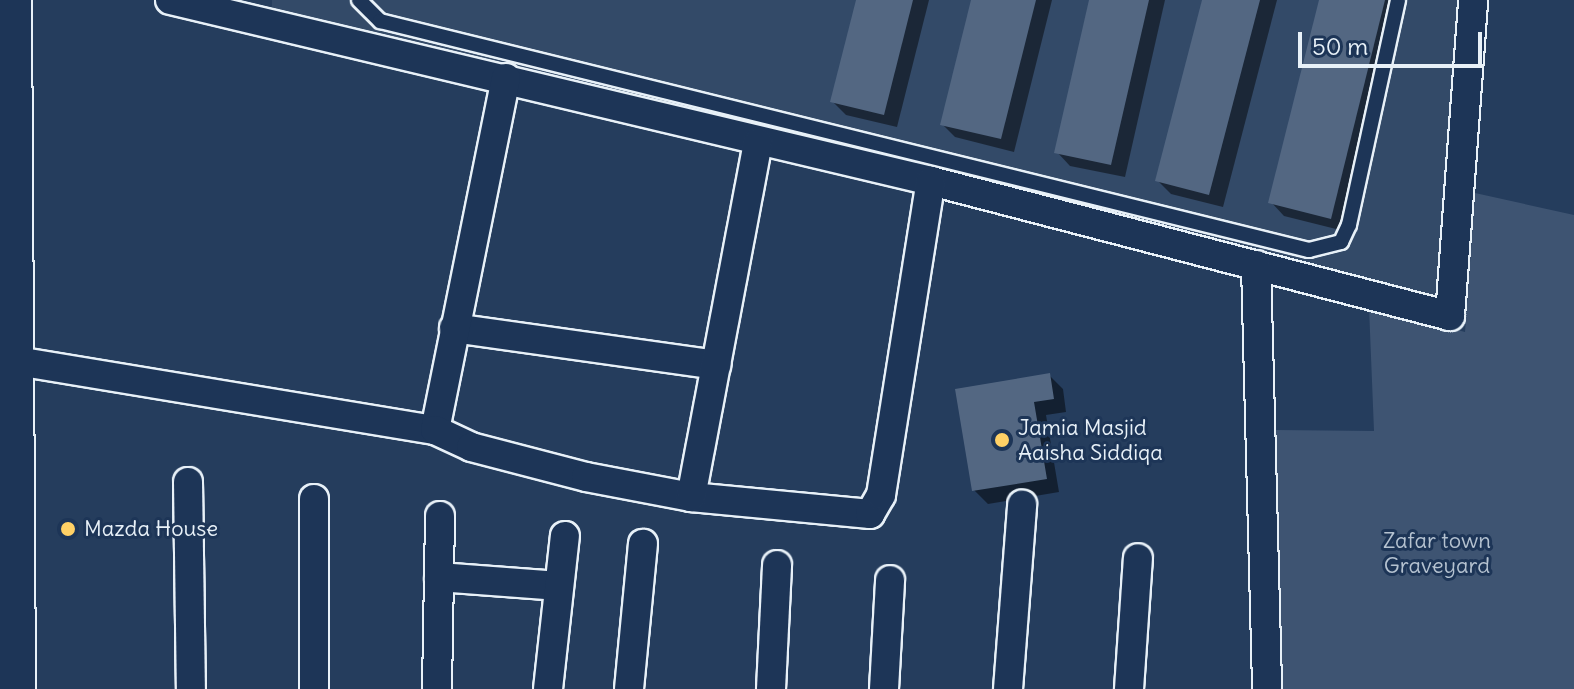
<!DOCTYPE html>
<html>
<head>
<meta charset="utf-8">
<style>
	body { margin:0 }
	#map { position:relative; width:1574px; height:689px; overflow:hidden; background:#253d5d; font-family:Delius,sans-serif }
	div>[style] { position:absolute }
	.built>* { inset:0; background:#334a68 }
	.green>* { inset:0; background:#3e5472 }
	.shadow>* { inset:0; background:#0007 }
	.building>* { inset:0; background:#536782 }
	.roads { filter:drop-shadow(2px 0 #e8f1f8) drop-shadow(-2px 0 #e8f1f8) drop-shadow(0 2px #e8f1f8) drop-shadow(0 -2px #e8f1f8) }
	.lane>* { height:14px; margin:-7px; padding:0 7px; transform-origin:7px; border-radius:7px; background:#1d3557 }
	.street>* { height:28px; margin:-14px; padding:0 14px; transform-origin:14px; border-radius:14px; background:#1d3557 }
	.primary>* { height:44px; margin:-22px; padding:0 22px; transform-origin:22px; border-radius:22px; background:#1d3557 }
	.dots>* { width:22px; height:22px; translate:-50% -50%; box-sizing:border-box; border:4px solid #1d3557; border-radius:50% }
	span { translate:-50% -50%; white-space:nowrap; text-align:center; line-height:1.15; -webkit-text-stroke:6px #1d3557; paint-order:stroke }
	.poi-label { font-size:22px; color:#e8f1f8 }
	.left { translate:0 -50%; text-align:left }
	.park-label { font-size:22px; color:#b5c2d0 }
	.scale { position:absolute; left:1298px; top:32px; width:184px; height:36px; box-sizing:border-box; border:4px solid #e8f1f8; border-top:0; padding-left:10px; font-size:24px; line-height:28px; white-space:nowrap; color:#e8f1f8; -webkit-text-stroke:6px #1d3557; paint-order:stroke }
</style>
</head>
<body>
<div id="map">
	<div class="built">
		<i style="clip-path:polygon(272px 0,1459px 0,1439px 298px,272px 11px)"></i>
	</div>
	<div class="green">
		<i style="clip-path:polygon(1475px 193px,1574px 215px,1574px 689px,1276px 689px,1275px 430px,1374px 431px,1369px 307px,1465px 332px)"></i>
	</div>
	<div class="shadow">
		<i style="clip-path:polygon(858px 0,929px 0,897px 127px,846px 115px,832px 101px)"></i>
		<i style="clip-path:polygon(973px 0,1052px 0,1014px 152px,955px 137px,942px 124px)"></i>
		<i style="clip-path:polygon(1091px 0,1165px 0,1125px 177px,1070px 166px,1057px 152px)"></i>
		<i style="clip-path:polygon(1204px 0,1277px 0,1223px 207px,1171px 194px,1157px 180px)"></i>
		<i style="clip-path:polygon(1321px 0,1401px 0,1344px 231px,1284px 216px,1271px 202px)"></i>
		<i style="clip-path:polygon(1049px 375px,1063px 389px,1066px 412px,1046px 415px,1059px 492px,988px 504px,974px 490px)"></i>
	</div>
	<div class="building">
		<i style="clip-path:polygon(856px 0,913px 0,884px 115px,830px 102px)"></i>
		<i style="clip-path:polygon(971px 0,1036px 0,1001px 139px,940px 125px)"></i>
		<i style="clip-path:polygon(1089px 0,1149px 0,1111px 165px,1054px 153px)"></i>
		<i style="clip-path:polygon(1202px 0,1260px 0,1209px 195px,1155px 181px)"></i>
		<i style="clip-path:polygon(1319px 0,1385px 0,1331px 219px,1268px 203px)"></i>
		<i style="clip-path:polygon(1050px 373px,1054px 399px,1034px 402px,1047px 479px,972px 491px,955px 389px)"></i>
	</div>
	<div class="roads">
		<div class="lane">
			<i style="left:359px;top:0;width:30px;rotate:45deg"></i>
			<i style="left:380px;top:21px;width:957px;rotate:13.85deg"></i>
			<i style="left:1309px;top:250px;width:33px;rotate:-14deg"></i>
			<i style="left:1341px;top:242px;width:19px;rotate:-65deg"></i>
			<i style="left:1349px;top:225px;width:230px;rotate:-77.7deg"></i>
		</div>
		<div class="street">
			<i style="left:170px;top:0;width:782px;rotate:13.38deg"></i>
			<i style="left:931px;top:181px;width:536px;rotate:14.58deg"></i>
			<i style="left:1450px;top:316px;width:317px;rotate:-85.8deg"></i>
			<i style="left:1256px;top:265px;width:424px;rotate:88.5deg"></i>
			<i style="left:454px;top:328px;width:265px;rotate:8deg"></i>
			<i style="left:11px;top:360px;width:430px;rotate:9.4deg"></i>
			<i style="left:435px;top:430px;width:359px;rotate:-78.6deg"></i>
			<i style="left:435px;top:430px;width:40px;rotate:25deg"></i>
			<i style="left:471px;top:447px;width:119px;rotate:14.6deg"></i>
			<i style="left:586px;top:477px;width:107px;rotate:10.8deg"></i>
			<i style="left:691px;top:497px;width:180px;rotate:5.4deg"></i>
			<i style="left:870px;top:514px;width:22px;rotate:-60deg"></i>
			<i style="left:881px;top:495px;width:318px;rotate:-81deg"></i>
			<i style="left:188px;top:482px;width:207px;rotate:89.2deg"></i>
			<i style="left:691px;top:497px;width:361px;rotate:-79.3deg"></i>
			<i style="left:439px;top:577px;width:120px;rotate:4.3deg"></i>
			<i style="left:314px;top:689px;width:190px;rotate:-90deg"></i>
			<i style="left:437px;top:689px;width:173px;rotate:-89deg"></i>
			<i style="left:548px;top:689px;width:154px;rotate:-83.7deg"></i>
			<i style="left:629px;top:689px;width:146px;rotate:-84.5deg"></i>
			<i style="left:771px;top:689px;width:124px;rotate:-87.2deg"></i>
			<i style="left:884px;top:689px;width:109px;rotate:-86.8deg"></i>
			<i style="left:1008px;top:689px;width:185px;rotate:-85.6deg"></i>
			<i style="left:1129px;top:689px;width:131px;rotate:-86.1deg"></i>
		</div>
		<div class="primary">
			<i style="left:9px;top:0;width:689px;rotate:89.67deg"></i>
		</div>
	</div>
	<div class="dots">
		<i style="left:1002px;top:440px;background:#ffd166"></i>
		<i style="left:68px;top:529px;background:#ffd166"></i>
	</div>
	<div class="poi-label">
		<span class="left" style="left:1018px;top:440px">Jamia Masjid<br>Aaisha Siddiqa</span>
		<span class="left" style="left:84px;top:529px">Mazda House</span>
	</div>
	<div class="park-label">
		<span style="left:1437px;top:553px">Zafar town<br>Graveyard</span>
	</div>
	<div class="scale">50 m</div>
</div>
</body>
</html>
